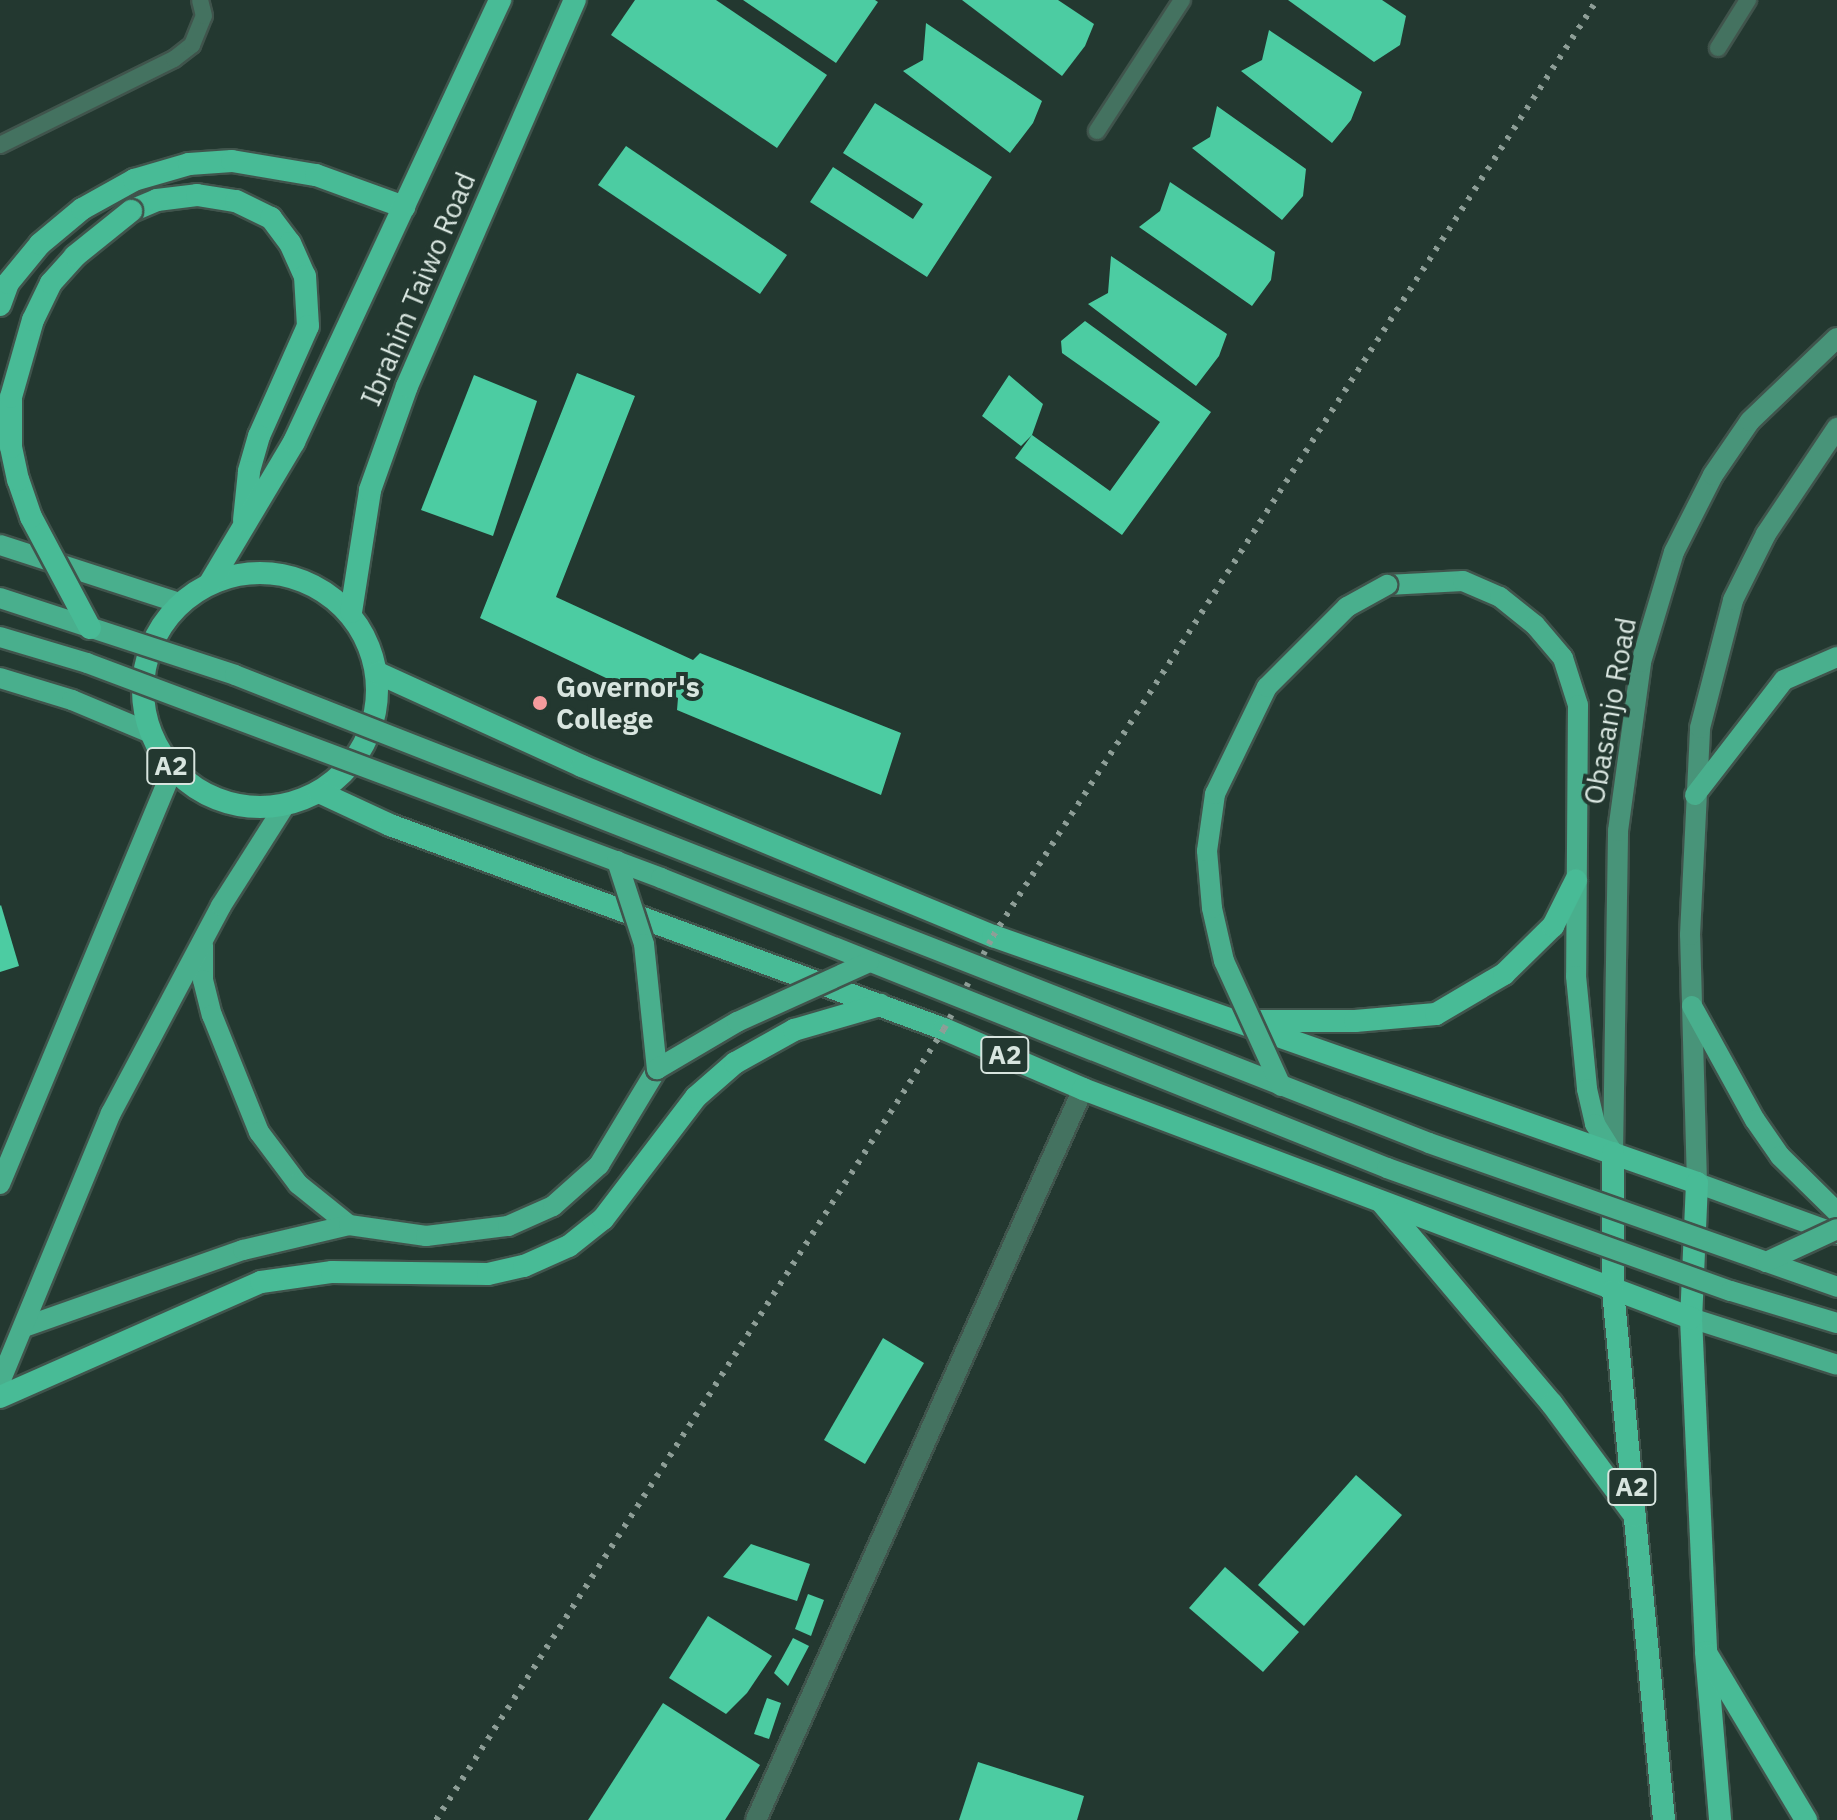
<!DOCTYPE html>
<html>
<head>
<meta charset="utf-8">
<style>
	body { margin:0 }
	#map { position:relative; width:1837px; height:1820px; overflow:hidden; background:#233830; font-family:"IBM Plex Sans",sans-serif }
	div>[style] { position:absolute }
	.building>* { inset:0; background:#4ccca2 }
	.roads { filter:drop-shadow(2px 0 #40544c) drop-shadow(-2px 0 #40544c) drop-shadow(0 2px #40544c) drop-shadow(0 -2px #40544c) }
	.service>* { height:16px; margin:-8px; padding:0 8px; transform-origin:8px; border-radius:8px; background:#447260 }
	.minor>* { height:20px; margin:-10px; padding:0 10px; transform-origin:10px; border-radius:10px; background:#447260 }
	.secondary>* { height:20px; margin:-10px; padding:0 10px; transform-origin:10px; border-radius:10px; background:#489479 }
	.primary>* { height:20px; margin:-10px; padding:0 10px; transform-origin:10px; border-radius:10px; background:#49af8d }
	.trunk>* { height:22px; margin:-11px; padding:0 11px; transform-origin:11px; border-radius:11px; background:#48bb96 }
	.trunk>.ring { margin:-11px; padding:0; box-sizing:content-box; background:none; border:22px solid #48bb96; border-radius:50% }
	.rail>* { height:6px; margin-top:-3px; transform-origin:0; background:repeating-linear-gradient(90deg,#8e9e97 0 4px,transparent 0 12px) }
	.bridges { filter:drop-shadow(2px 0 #40544c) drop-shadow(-2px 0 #40544c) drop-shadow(0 2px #40544c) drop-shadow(0 -2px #40544c) }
	.primary-bridge>* { height:20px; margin:-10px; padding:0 10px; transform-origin:10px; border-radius:10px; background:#49af8d }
	.trunk-bridge>* { height:22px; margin:-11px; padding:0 11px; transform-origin:11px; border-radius:11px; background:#48bb96 }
	.dots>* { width:22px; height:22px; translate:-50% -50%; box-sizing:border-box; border:4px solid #233830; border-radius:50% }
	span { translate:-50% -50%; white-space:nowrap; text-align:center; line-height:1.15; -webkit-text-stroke:8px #233830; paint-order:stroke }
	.shield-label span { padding:2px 6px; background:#233830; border:2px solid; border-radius:6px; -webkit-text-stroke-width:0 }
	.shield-label { font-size:26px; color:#d8e5df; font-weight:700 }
	.street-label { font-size:28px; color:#d8e5df }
	.poi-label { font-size:28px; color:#d8e5df; font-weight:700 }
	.left { translate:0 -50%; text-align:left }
</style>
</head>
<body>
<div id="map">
	<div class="building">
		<i style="clip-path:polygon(635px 0,716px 0,827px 75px,777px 148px,611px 35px)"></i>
		<i style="clip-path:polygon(743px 0,875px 0,878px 2px,836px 63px)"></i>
		<i style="clip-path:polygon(962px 0,1058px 0,1094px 24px,1085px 46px,1062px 76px)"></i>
		<i style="clip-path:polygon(1288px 0,1382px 0,1406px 16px,1400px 45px,1374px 62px)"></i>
		<i style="clip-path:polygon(926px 23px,1042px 101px,1033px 123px,1010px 153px,903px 71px,923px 60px)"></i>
		<i style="clip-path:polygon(1269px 30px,1362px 92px,1351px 120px,1332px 143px,1241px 71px,1262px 60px)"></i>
		<i style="clip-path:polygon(875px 103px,992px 177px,927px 277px,810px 202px,833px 167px,913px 219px,923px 204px,843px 153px)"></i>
		<i style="clip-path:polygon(1217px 106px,1306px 169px,1303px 196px,1282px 220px,1192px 148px,1210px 137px)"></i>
		<i style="clip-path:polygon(626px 146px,787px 255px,760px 294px,598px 185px)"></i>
		<i style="clip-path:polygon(1170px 182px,1275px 252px,1271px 280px,1252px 306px,1139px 227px,1160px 211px)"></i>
		<i style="clip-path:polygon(1111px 256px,1227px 334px,1219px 356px,1196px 386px,1088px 304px,1108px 293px)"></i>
		<i style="clip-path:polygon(1085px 321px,1211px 412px,1122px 535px,1015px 458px,1032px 435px,1021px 446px,982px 416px,1009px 375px,1043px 404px,1032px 435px,1110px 491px,1160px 422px,1062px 353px,1061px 341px)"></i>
		<i style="clip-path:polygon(577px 373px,635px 396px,556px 597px,693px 660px,700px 653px,901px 733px,881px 795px,677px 710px,678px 698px,633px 679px,627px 688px,480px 618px)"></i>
		<i style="clip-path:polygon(474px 375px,537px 401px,493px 536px,421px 510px)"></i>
		<i style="clip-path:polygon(1px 905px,19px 966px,0 972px,0 906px)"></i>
		<i style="clip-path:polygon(883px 1338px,924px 1363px,865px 1464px,824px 1440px)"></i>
		<i style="clip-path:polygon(1356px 1475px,1402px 1515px,1304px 1626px,1258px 1585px)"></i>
		<i style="clip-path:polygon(751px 1544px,810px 1564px,797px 1601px,723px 1577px)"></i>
		<i style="clip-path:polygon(1225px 1567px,1299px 1632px,1263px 1672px,1189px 1608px)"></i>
		<i style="clip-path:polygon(808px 1594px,824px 1600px,811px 1636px,795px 1629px)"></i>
		<i style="clip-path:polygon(708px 1616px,772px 1656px,747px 1693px,726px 1714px,669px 1678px)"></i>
		<i style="clip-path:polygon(793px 1638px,809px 1646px,788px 1686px,774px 1673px)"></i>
		<i style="clip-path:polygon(767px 1698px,781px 1703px,769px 1739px,754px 1734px)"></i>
		<i style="clip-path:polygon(663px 1703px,760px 1765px,725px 1820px,588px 1820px)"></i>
		<i style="clip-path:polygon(978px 1762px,1084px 1796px,1077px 1820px,959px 1820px)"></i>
	</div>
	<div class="roads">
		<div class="service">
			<i style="left:1718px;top:48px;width:57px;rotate:-58deg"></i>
			<i style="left:1097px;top:131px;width:156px;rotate:-57deg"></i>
			<i style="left:0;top:145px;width:194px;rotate:-26.3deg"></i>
			<i style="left:174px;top:59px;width:23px;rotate:-38deg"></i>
			<i style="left:192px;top:45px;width:31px;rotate:-68deg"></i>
			<i style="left:204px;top:16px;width:16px;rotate:-104deg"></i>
		</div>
		<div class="minor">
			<i style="left:756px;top:1820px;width:801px;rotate:-65.9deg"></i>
		</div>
		<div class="secondary">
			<i style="left:1613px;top:1153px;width:322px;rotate:-89.1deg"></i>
			<i style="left:1618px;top:831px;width:171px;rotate:-82.2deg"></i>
			<i style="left:1641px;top:662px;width:115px;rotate:-73.3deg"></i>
			<i style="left:1674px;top:552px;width:86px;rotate:-63.1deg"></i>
			<i style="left:1713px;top:475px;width:65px;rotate:-55.6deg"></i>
			<i style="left:1750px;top:421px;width:120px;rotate:-43.7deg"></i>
			<i style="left:1697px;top:1183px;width:248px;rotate:-91.6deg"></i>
			<i style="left:1690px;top:935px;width:207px;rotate:-87.2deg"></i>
			<i style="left:1700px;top:728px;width:132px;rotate:-75.5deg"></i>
			<i style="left:1733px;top:600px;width:74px;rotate:-63.4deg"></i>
			<i style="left:1766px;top:534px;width:128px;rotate:-56.2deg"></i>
		</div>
		<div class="primary">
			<i style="left:0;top:545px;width:189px;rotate:17.9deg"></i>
			<i style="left:1387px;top:585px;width:76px;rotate:-3deg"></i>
			<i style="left:1463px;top:581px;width:40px;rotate:23.4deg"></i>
			<i style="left:1500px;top:597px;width:45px;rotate:38.7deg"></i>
			<i style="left:1535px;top:625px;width:43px;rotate:49.7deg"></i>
			<i style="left:1563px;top:658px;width:49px;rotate:72.3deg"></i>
			<i style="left:1578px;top:705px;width:271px;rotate:90.4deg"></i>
			<i style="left:1576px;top:976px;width:114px;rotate:84.4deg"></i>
			<i style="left:1587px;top:1089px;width:36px;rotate:77deg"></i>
			<i style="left:1595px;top:1124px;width:34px;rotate:58deg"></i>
			<i style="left:0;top:678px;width:75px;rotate:17deg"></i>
			<i style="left:72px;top:700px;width:86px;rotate:22.7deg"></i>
			<i style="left:1695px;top:795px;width:145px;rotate:-52.3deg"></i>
			<i style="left:1784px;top:680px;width:58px;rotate:-23.5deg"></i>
			<i style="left:203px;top:945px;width:35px;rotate:90deg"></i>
			<i style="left:203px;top:980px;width:36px;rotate:76deg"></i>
			<i style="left:212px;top:1015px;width:126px;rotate:68.1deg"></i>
			<i style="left:259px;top:1132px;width:65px;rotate:53.1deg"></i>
			<i style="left:298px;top:1184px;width:65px;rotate:38.8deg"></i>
			<i style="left:1692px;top:1006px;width:130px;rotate:61.1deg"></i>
			<i style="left:1755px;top:1120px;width:44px;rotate:55.2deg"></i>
			<i style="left:1780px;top:1156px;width:80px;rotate:44.5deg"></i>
			<i style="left:1697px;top:1183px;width:149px;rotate:20deg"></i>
			<i style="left:0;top:1184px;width:451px;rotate:-67.4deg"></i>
			<i style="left:1691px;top:1318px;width:153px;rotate:17.8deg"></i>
			<i style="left:24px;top:1327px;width:232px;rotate:-19.4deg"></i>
			<i style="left:243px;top:1250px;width:109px;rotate:-13.3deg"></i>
			<i style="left:349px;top:1225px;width:78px;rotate:8.1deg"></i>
			<i style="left:426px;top:1236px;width:83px;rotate:-7deg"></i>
			<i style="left:508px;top:1226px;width:49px;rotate:-24deg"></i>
			<i style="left:553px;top:1206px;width:62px;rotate:-41.7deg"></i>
			<i style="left:599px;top:1165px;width:112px;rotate:-58.9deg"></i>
			<i style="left:0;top:1382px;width:291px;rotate:-67.6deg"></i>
			<i style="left:111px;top:1113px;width:234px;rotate:-62deg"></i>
			<i style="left:221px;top:906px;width:120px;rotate:-57.6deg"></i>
		</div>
		<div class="trunk">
			<i style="left:131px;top:211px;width:28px;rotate:-23deg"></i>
			<i style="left:157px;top:200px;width:40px;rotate:-7.1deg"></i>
			<i style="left:197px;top:195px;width:39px;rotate:9deg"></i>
			<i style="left:236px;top:201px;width:39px;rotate:26deg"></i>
			<i style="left:271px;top:218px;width:31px;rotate:53deg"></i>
			<i style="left:290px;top:243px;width:36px;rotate:66deg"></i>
			<i style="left:305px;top:276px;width:50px;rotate:86.6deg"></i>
			<i style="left:308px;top:326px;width:120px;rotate:114deg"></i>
			<i style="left:259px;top:436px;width:37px;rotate:106deg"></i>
			<i style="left:249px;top:472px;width:48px;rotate:95.9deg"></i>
			<i style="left:0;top:305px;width:23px;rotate:-70deg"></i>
			<i style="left:8px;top:283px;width:50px;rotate:-50.6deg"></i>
			<i style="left:40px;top:244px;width:55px;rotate:-39.8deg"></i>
			<i style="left:82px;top:209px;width:60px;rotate:-29.1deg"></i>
			<i style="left:134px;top:180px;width:57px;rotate:-16.2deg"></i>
			<i style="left:189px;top:164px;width:43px;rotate:-4deg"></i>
			<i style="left:232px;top:161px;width:85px;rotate:9.5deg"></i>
			<i style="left:316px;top:175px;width:94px;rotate:20deg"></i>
			<i class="ring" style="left:143px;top:573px;width:212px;height:212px"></i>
			<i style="left:210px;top:583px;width:164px;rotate:-59.2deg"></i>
			<i style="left:294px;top:442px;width:488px;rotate:-65deg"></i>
			<i style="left:351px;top:612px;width:123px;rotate:-81.1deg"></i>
			<i style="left:370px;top:490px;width:110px;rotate:-70.4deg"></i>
			<i style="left:407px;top:386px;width:421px;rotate:-66.5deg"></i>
			<i style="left:378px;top:673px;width:224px;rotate:24.5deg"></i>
			<i style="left:582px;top:766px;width:445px;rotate:22.5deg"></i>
			<i style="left:993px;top:936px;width:746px;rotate:19.33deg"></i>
			<i style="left:1697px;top:1183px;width:135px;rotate:92.5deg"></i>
			<i style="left:1691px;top:1318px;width:334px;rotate:87.4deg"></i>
			<i style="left:1706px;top:1652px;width:169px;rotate:85.2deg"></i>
			<i style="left:319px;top:792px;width:78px;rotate:24.9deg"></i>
			<i style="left:390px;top:825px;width:590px;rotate:20.22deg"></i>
			<i style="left:944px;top:1029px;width:151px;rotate:23.3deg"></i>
			<i style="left:1083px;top:1089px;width:650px;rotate:20.64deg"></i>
			<i style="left:1252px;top:1021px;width:103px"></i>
			<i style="left:1355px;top:1021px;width:81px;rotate:-4.9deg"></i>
			<i style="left:1436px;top:1014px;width:79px;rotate:-30.5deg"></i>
			<i style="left:1504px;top:974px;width:69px;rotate:-44.4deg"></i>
			<i style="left:1553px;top:926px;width:51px;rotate:-63.4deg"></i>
			<i style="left:1613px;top:1153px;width:138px;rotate:90deg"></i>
			<i style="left:1613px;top:1291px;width:531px;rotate:84.49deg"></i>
			<i style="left:1383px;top:1204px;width:262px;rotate:49.8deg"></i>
			<i style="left:1552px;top:1404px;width:139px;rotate:53.5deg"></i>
			<i style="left:0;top:1397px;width:285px;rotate:-23.8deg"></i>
			<i style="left:261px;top:1282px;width:72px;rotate:-8deg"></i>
			<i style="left:332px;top:1272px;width:156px;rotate:0.7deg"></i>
			<i style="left:488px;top:1274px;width:37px;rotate:-13deg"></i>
			<i style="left:524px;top:1266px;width:49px;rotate:-24deg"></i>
			<i style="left:569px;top:1246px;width:43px;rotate:-38.5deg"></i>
			<i style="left:603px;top:1219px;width:153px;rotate:-52.7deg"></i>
			<i style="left:696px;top:1097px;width:52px;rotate:-41.1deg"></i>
			<i style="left:735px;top:1063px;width:68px;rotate:-29.2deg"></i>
			<i style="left:794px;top:1030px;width:90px;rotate:-16.2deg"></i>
			<i style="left:1708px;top:1656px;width:191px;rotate:59.1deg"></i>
		</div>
	</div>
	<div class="rail">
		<i style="left:436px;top:1820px;width:940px;rotate:-57.29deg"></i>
		<i style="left:944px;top:1029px;width:105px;rotate:-62.2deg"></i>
		<i style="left:993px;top:936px;width:1114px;rotate:-57.17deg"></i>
	</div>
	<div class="bridges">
		<div class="primary-bridge">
			<i style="left:0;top:598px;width:247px;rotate:18.1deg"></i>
			<i style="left:235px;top:675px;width:1282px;rotate:21.4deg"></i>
			<i style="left:1429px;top:1143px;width:433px;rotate:19.4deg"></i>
			<i style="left:0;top:637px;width:91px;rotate:16.6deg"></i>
			<i style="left:87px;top:663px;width:613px;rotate:20.53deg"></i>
			<i style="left:661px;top:878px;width:782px;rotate:21.77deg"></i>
			<i style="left:1387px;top:1168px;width:365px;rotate:19.7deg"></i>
			<i style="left:1731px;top:1291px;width:111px;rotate:16.8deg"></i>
			<i style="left:617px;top:861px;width:87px;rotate:72deg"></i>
			<i style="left:644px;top:944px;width:126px;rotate:84.1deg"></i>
			<i style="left:657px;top:1069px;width:93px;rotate:-30.4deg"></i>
			<i style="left:737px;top:1022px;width:145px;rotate:-24.4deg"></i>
			<i style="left:1281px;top:1086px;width:137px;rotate:-114.5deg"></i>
			<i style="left:1224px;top:961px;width:54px;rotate:-102.8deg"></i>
			<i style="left:1212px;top:908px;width:57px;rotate:-95deg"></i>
			<i style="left:1207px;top:851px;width:58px;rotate:-82deg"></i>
			<i style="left:1215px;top:794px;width:119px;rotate:-64.1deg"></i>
			<i style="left:1267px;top:687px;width:113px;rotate:-45deg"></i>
			<i style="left:1347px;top:607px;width:46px;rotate:-28.8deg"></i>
			<i style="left:1766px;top:1262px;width:78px;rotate:-24.9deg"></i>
		</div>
		<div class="trunk-bridge">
			<i style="left:90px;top:628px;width:126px;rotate:-118deg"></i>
			<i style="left:31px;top:517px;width:39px;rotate:-109deg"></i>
			<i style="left:18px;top:480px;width:34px;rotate:-102deg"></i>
			<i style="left:11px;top:447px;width:50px;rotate:-90deg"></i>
			<i style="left:11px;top:397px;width:80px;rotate:-74.1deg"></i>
			<i style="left:33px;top:320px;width:41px;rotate:-64.1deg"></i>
			<i style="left:51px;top:283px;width:36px;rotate:-48deg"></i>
			<i style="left:75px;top:256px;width:72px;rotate:-38.8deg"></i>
		</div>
	</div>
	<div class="dots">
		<i style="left:540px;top:703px;background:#f59b9d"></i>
	</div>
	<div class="shield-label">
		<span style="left:171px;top:766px">A2</span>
		<span style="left:1005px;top:1055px">A2</span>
		<span style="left:1632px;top:1487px">A2</span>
	</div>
	<div class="street-label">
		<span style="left:418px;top:289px;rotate:-67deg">Ibrahim Taiwo Road</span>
		<span style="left:1610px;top:711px;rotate:-80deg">Obasanjo Road</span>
	</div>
	<div class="poi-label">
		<span class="left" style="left:556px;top:703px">Governor's<br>College</span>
	</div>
</div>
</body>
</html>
